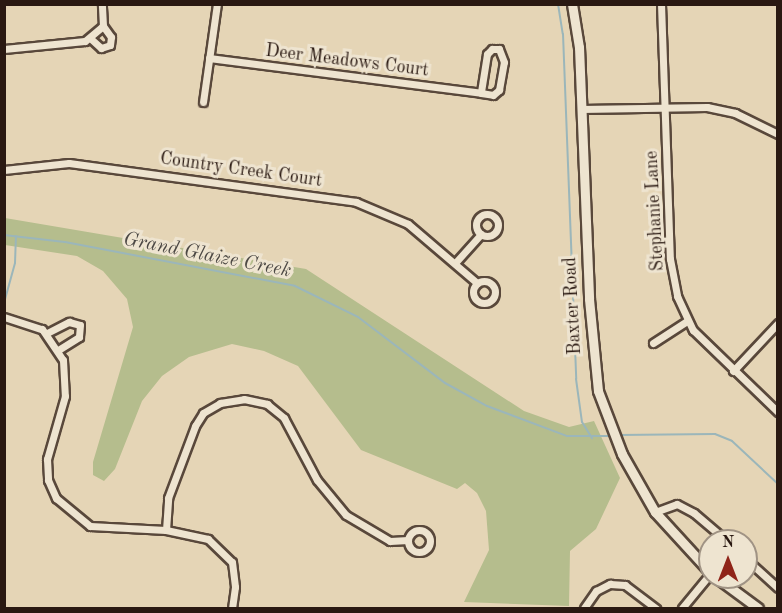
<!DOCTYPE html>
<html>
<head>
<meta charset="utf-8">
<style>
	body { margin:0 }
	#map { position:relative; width:782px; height:613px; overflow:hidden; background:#e5d5b6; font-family:"Old Standard TT",serif }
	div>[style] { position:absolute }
	.green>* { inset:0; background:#b5bd8d }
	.stream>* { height:2px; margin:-1px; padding:0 1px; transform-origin:1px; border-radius:1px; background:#9bb6ba }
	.roads { filter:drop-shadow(2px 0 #59483b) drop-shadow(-2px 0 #59483b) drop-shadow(0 2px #59483b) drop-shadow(0 -2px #59483b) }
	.minor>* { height:7px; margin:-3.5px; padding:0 3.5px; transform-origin:3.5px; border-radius:3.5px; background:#eee4d0 }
	.minor>.ring { margin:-3.5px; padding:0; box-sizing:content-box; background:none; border:7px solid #eee4d0; border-radius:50% }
	.secondary>* { height:9px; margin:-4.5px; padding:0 4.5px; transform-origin:4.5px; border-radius:4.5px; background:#eee4d0 }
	span { translate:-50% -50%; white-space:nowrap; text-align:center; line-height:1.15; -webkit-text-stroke:6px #eee4d0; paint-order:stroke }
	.street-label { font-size:18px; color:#2a1912 }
	.water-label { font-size:20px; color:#4c4844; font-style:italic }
	.frame { position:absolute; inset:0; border:6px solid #2a1912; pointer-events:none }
	.north { position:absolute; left:698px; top:529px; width:60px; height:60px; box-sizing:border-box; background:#eee4d0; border:2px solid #a09384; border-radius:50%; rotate:0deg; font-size:16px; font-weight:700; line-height:24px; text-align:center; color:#2a1912 }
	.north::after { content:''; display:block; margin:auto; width:21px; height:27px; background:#8f2418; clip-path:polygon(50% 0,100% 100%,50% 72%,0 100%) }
</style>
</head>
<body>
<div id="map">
	<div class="green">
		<i style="clip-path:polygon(5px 218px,306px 269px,524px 411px,569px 427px,594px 421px,620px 478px,596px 529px,570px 551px,569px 606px,464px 602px,489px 550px,486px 511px,477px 493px,465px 483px,457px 489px,361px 450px,298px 366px,264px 351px,232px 344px,189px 357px,162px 376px,142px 401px,115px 469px,104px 481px,93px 475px,93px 462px,133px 327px,127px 299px,103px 271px,77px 256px,5px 245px)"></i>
	</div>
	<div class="stream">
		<i style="left:558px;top:4px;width:30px;rotate:81deg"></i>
		<i style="left:563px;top:34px;width:345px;rotate:87.8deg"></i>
		<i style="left:576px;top:379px;width:43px;rotate:82.1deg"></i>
		<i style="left:582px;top:422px;width:19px;rotate:58deg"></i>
		<i style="left:4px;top:235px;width:61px;rotate:6.5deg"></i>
		<i style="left:65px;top:242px;width:234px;rotate:10.8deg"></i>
		<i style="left:295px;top:286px;width:70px;rotate:26.2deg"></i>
		<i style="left:358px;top:317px;width:109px;rotate:37.2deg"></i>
		<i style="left:445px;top:383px;width:48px;rotate:28.7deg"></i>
		<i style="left:487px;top:406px;width:85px;rotate:20.6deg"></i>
		<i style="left:567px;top:436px;width:46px"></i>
		<i style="left:4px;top:303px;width:41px;rotate:-74.6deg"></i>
		<i style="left:15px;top:263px;width:27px;rotate:-88deg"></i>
		<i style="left:618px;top:435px;width:97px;rotate:-0.6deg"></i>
		<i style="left:715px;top:434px;width:18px;rotate:22deg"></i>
		<i style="left:732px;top:441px;width:63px;rotate:43.1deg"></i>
	</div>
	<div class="roads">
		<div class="minor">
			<i style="left:661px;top:4px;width:255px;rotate:88deg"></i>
			<i style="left:670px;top:259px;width:38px;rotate:79deg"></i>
			<i style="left:677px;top:296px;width:38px;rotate:65deg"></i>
			<i style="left:693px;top:330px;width:118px;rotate:44deg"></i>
			<i style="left:90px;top:38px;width:15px;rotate:42deg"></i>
			<i style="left:101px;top:48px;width:9px;rotate:-18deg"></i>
			<i style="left:110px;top:45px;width:8px;rotate:-83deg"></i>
			<i style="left:111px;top:37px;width:14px;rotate:-126deg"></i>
			<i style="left:4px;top:49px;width:81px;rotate:-5.6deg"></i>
			<i style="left:85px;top:41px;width:23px;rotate:-40deg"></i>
			<i style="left:103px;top:26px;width:22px;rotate:-93deg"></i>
			<i style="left:209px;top:58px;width:274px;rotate:7.3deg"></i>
			<i style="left:481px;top:93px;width:12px;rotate:9deg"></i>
			<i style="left:493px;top:95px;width:8px;rotate:-40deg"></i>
			<i style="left:499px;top:90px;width:28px;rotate:-80deg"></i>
			<i style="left:504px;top:62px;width:14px;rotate:-111deg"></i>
			<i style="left:499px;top:49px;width:7px;rotate:180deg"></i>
			<i style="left:492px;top:49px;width:7px;rotate:135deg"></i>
			<i style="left:487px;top:54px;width:39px;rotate:99deg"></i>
			<i style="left:203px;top:102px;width:99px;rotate:-81.9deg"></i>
			<i style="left:581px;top:109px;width:126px;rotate:-0.9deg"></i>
			<i style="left:707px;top:107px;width:29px;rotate:12deg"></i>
			<i style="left:735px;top:113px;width:48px;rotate:26deg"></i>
			<i style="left:4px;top:170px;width:65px;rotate:-6.1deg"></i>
			<i style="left:69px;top:163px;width:290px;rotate:7.7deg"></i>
			<i style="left:356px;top:202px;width:56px;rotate:22.9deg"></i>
			<i style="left:408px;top:224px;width:91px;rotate:40.5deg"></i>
			<i class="ring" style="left:476px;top:214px;width:15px;height:15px"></i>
			<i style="left:455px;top:263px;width:39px;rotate:-48deg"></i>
			<i class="ring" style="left:473px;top:281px;width:15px;height:15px"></i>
			<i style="left:4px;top:317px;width:40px;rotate:18deg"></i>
			<i style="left:42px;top:329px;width:37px;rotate:56deg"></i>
			<i style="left:63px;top:360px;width:36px;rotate:87deg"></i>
			<i style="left:65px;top:396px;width:66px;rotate:105.9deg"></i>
			<i style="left:47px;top:459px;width:21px;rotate:87deg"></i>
			<i style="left:48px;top:480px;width:20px;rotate:66deg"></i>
			<i style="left:56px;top:498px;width:44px;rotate:39.5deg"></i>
			<i style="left:90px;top:526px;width:76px;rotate:3deg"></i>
			<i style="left:166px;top:530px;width:43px;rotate:12.1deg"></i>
			<i style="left:208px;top:539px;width:33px;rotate:44deg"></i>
			<i style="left:232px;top:562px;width:25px;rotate:83deg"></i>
			<i style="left:235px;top:587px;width:21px;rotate:98deg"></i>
			<i style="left:47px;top:333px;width:25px;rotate:-27deg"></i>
			<i style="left:69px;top:322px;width:11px;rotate:15deg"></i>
			<i style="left:80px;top:325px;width:12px;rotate:95deg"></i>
			<i style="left:79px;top:337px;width:25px;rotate:148deg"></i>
			<i style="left:653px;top:343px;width:40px;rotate:-32.9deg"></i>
			<i style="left:733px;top:371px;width:66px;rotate:-46.8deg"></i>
			<i style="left:655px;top:512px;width:23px;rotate:-20deg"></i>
			<i style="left:677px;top:504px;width:19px;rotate:28deg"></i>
			<i style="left:694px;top:513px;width:43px;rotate:40.3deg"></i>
			<i class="ring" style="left:408px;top:530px;width:15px;height:15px"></i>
			<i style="left:166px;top:530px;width:32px;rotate:-86deg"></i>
			<i style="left:168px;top:498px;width:77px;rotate:-69.4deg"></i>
			<i style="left:195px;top:426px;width:15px;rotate:-58deg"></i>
			<i style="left:203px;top:413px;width:20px;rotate:-30deg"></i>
			<i style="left:220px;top:403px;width:24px;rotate:-9deg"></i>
			<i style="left:244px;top:399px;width:24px;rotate:12deg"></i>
			<i style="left:267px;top:404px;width:22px;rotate:39deg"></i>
			<i style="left:284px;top:418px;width:70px;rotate:62deg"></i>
			<i style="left:317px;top:480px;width:45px;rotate:50.4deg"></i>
			<i style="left:346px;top:515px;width:51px;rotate:30.6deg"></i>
			<i style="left:390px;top:541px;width:18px;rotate:-3deg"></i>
			<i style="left:746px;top:559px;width:43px;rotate:42.2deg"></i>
			<i style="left:584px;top:608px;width:21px;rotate:-55deg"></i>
			<i style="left:596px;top:591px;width:16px;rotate:-27deg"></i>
			<i style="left:610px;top:584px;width:15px;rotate:4deg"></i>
			<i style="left:625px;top:585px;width:39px;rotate:37deg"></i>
			<i style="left:682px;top:608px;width:44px;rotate:-50.5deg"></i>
		</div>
		<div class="secondary">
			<i style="left:572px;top:4px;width:44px;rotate:80.8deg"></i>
			<i style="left:579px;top:47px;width:252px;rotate:87.7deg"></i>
			<i style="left:589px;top:299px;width:92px;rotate:84.4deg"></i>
			<i style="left:598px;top:391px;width:67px;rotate:69.1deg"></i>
			<i style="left:622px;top:454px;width:67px;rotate:60.4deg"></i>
			<i style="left:655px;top:512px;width:81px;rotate:47.5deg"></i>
			<i style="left:716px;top:577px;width:52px;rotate:36.4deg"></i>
		</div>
	</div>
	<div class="street-label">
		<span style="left:347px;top:61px;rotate:7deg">Deer Meadows Court</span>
		<span style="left:241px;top:170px;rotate:8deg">Country Creek Court</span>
		<span style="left:655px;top:211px;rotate:-93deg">Stephanie Lane</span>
		<span style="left:573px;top:306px;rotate:-93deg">Baxter Road</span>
	</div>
	<div class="water-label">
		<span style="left:207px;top:256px;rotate:11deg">Grand Glaize Creek</span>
	</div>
	<div class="frame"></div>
	<div class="north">N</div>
</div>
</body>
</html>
